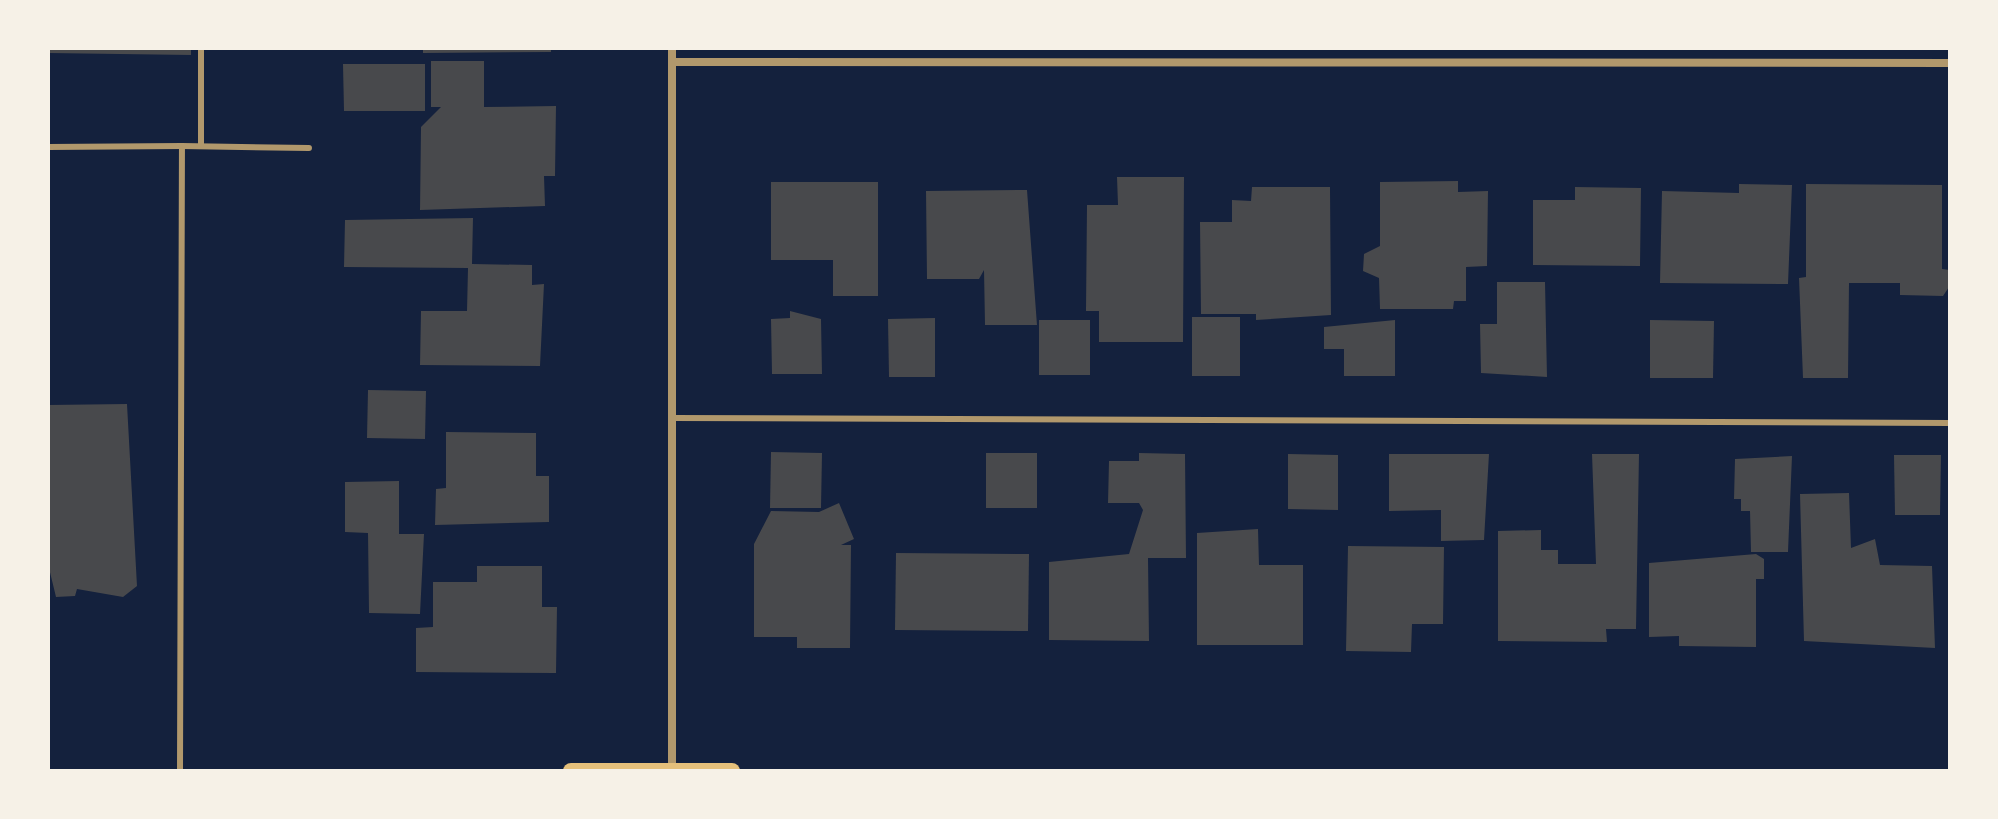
<!DOCTYPE html>
<html>
<head>
<meta charset="utf-8">
<style>
	body { margin:0 }
	#map { position:relative; width:1998px; height:819px; overflow:hidden; background:#14213d; font-family:"Sofia Sans Condensed",sans-serif }
	div>[style] { position:absolute }
	.building>* { inset:0; background:#48494c }
	.service>* { height:6px; margin:-3px; padding:0 3px; transform-origin:3px; border-radius:3px; background:#b1986c }
	.minor>* { height:8px; margin:-4px; padding:0 4px; transform-origin:4px; border-radius:4px; background:#b1986c }
	.secondary>* { height:16px; margin:-8px; padding:0 8px; transform-origin:8px; border-radius:8px; background:#e5c07b }
	span { translate:-50% -50%; white-space:nowrap; text-align:center; line-height:1.15; -webkit-text-stroke:6px #f6f1e7; paint-order:stroke }
	.frame { position:absolute; inset:0; border:50px solid #f6f1e7; pointer-events:none }
</style>
</head>
<body>
<div id="map">
	<div class="building">
		<i style="clip-path:polygon(48px 48px,191px 48px,191px 55px,48px 53px)"></i>
		<i style="clip-path:polygon(423px 48px,551px 48px,551px 52px,423px 53px)"></i>
		<i style="clip-path:polygon(431px 61px,484px 61px,484px 107px,556px 106px,555px 176px,544px 176px,545px 206px,420px 210px,421px 127px,441px 107px,431px 107px)"></i>
		<i style="clip-path:polygon(343px 64px,425px 64px,425px 111px,344px 111px)"></i>
		<i style="clip-path:polygon(1117px 177px,1184px 177px,1183px 342px,1099px 342px,1099px 311px,1086px 311px,1087px 205px,1118px 205px)"></i>
		<i style="clip-path:polygon(1458px 181px,1458px 192px,1488px 191px,1487px 266px,1466px 267px,1466px 301px,1454px 301px,1453px 309px,1380px 309px,1379px 278px,1363px 271px,1364px 254px,1380px 246px,1380px 182px)"></i>
		<i style="clip-path:polygon(771px 182px,878px 182px,878px 296px,833px 296px,833px 260px,771px 260px)"></i>
		<i style="clip-path:polygon(1739px 184px,1792px 185px,1788px 284px,1660px 283px,1662px 191px,1739px 193px)"></i>
		<i style="clip-path:polygon(1806px 184px,1942px 185px,1942px 269px,1950px 270px,1949px 287px,1943px 296px,1900px 295px,1900px 283px,1849px 283px,1848px 378px,1803px 378px,1799px 278px,1806px 277px)"></i>
		<i style="clip-path:polygon(1252px 187px,1330px 187px,1331px 315px,1256px 320px,1256px 314px,1201px 314px,1200px 222px,1232px 222px,1232px 200px,1251px 201px)"></i>
		<i style="clip-path:polygon(1575px 187px,1641px 188px,1640px 266px,1533px 265px,1533px 200px,1575px 200px)"></i>
		<i style="clip-path:polygon(1027px 190px,1037px 325px,985px 325px,984px 270px,979px 279px,927px 279px,926px 191px)"></i>
		<i style="clip-path:polygon(473px 218px,472px 264px,532px 265px,532px 285px,544px 284px,540px 366px,420px 365px,421px 311px,467px 311px,468px 268px,344px 267px,345px 220px)"></i>
		<i style="clip-path:polygon(1497px 282px,1545px 282px,1547px 377px,1481px 373px,1480px 324px,1497px 324px)"></i>
		<i style="clip-path:polygon(790px 311px,821px 319px,822px 374px,772px 374px,771px 319px,790px 318px)"></i>
		<i style="clip-path:polygon(1192px 317px,1240px 317px,1240px 376px,1192px 376px)"></i>
		<i style="clip-path:polygon(935px 318px,935px 377px,889px 377px,888px 319px)"></i>
		<i style="clip-path:polygon(1039px 320px,1090px 320px,1090px 375px,1039px 375px)"></i>
		<i style="clip-path:polygon(1395px 320px,1395px 376px,1344px 376px,1344px 349px,1324px 349px,1324px 327px)"></i>
		<i style="clip-path:polygon(1650px 320px,1714px 321px,1713px 378px,1650px 378px)"></i>
		<i style="clip-path:polygon(368px 390px,426px 391px,425px 439px,367px 438px)"></i>
		<i style="clip-path:polygon(127px 404px,137px 586px,123px 597px,77px 589px,75px 596px,56px 597px,48px 564px,48px 405px)"></i>
		<i style="clip-path:polygon(446px 432px,536px 433px,536px 476px,549px 476px,549px 522px,435px 525px,436px 489px,446px 488px)"></i>
		<i style="clip-path:polygon(771px 452px,822px 453px,821px 508px,770px 508px)"></i>
		<i style="clip-path:polygon(986px 453px,1037px 453px,1037px 508px,986px 508px)"></i>
		<i style="clip-path:polygon(1139px 453px,1185px 454px,1186px 558px,1148px 558px,1149px 641px,1049px 640px,1049px 562px,1129px 554px,1143px 510px,1139px 503px,1108px 503px,1109px 461px,1139px 461px)"></i>
		<i style="clip-path:polygon(1288px 454px,1338px 455px,1338px 510px,1288px 509px)"></i>
		<i style="clip-path:polygon(1389px 454px,1489px 454px,1484px 540px,1441px 541px,1441px 510px,1389px 511px)"></i>
		<i style="clip-path:polygon(1592px 454px,1639px 454px,1636px 629px,1606px 629px,1607px 642px,1498px 641px,1498px 531px,1541px 530px,1541px 550px,1558px 550px,1558px 564px,1596px 564px)"></i>
		<i style="clip-path:polygon(1894px 455px,1941px 455px,1940px 515px,1895px 515px)"></i>
		<i style="clip-path:polygon(1792px 456px,1788px 552px,1751px 552px,1750px 511px,1741px 511px,1741px 499px,1734px 499px,1735px 459px)"></i>
		<i style="clip-path:polygon(399px 481px,399px 534px,424px 534px,420px 614px,369px 613px,368px 533px,345px 532px,345px 482px)"></i>
		<i style="clip-path:polygon(1849px 493px,1851px 548px,1875px 539px,1880px 565px,1932px 566px,1935px 648px,1804px 641px,1800px 494px)"></i>
		<i style="clip-path:polygon(839px 503px,854px 539px,841px 545px,851px 545px,850px 648px,797px 648px,797px 637px,754px 637px,754px 544px,771px 511px,819px 512px)"></i>
		<i style="clip-path:polygon(1258px 529px,1259px 565px,1303px 565px,1303px 645px,1197px 645px,1197px 533px)"></i>
		<i style="clip-path:polygon(1348px 546px,1444px 547px,1443px 624px,1412px 624px,1411px 652px,1346px 651px)"></i>
		<i style="clip-path:polygon(896px 553px,1029px 554px,1028px 631px,895px 630px)"></i>
		<i style="clip-path:polygon(1756px 554px,1764px 559px,1764px 579px,1756px 579px,1756px 647px,1679px 646px,1679px 636px,1649px 637px,1649px 563px)"></i>
		<i style="clip-path:polygon(477px 566px,542px 566px,542px 607px,557px 607px,556px 673px,416px 672px,416px 628px,433px 627px,433px 582px,477px 582px)"></i>
	</div>
	<div class="service">
		<i style="left:201px;top:146px;width:98px;rotate:-90deg"></i>
		<i style="left:48px;top:147px;width:134px;rotate:-0.4deg"></i>
		<i style="left:672px;top:418px;width:1278px;rotate:0.22deg"></i>
		<i style="left:180px;top:771px;width:625px;rotate:-89.82deg"></i>
		<i style="left:182px;top:146px;width:127px;rotate:0.9deg"></i>
	</div>
	<div class="minor">
		<i style="left:672px;top:62px;width:1278px;rotate:0.04deg"></i>
		<i style="left:672px;top:770px;width:722px;rotate:-90deg"></i>
	</div>
	<div class="secondary">
		<i style="left:571px;top:771px;width:161px"></i>
	</div>
	<div class="frame"></div>
</div>
</body>
</html>
